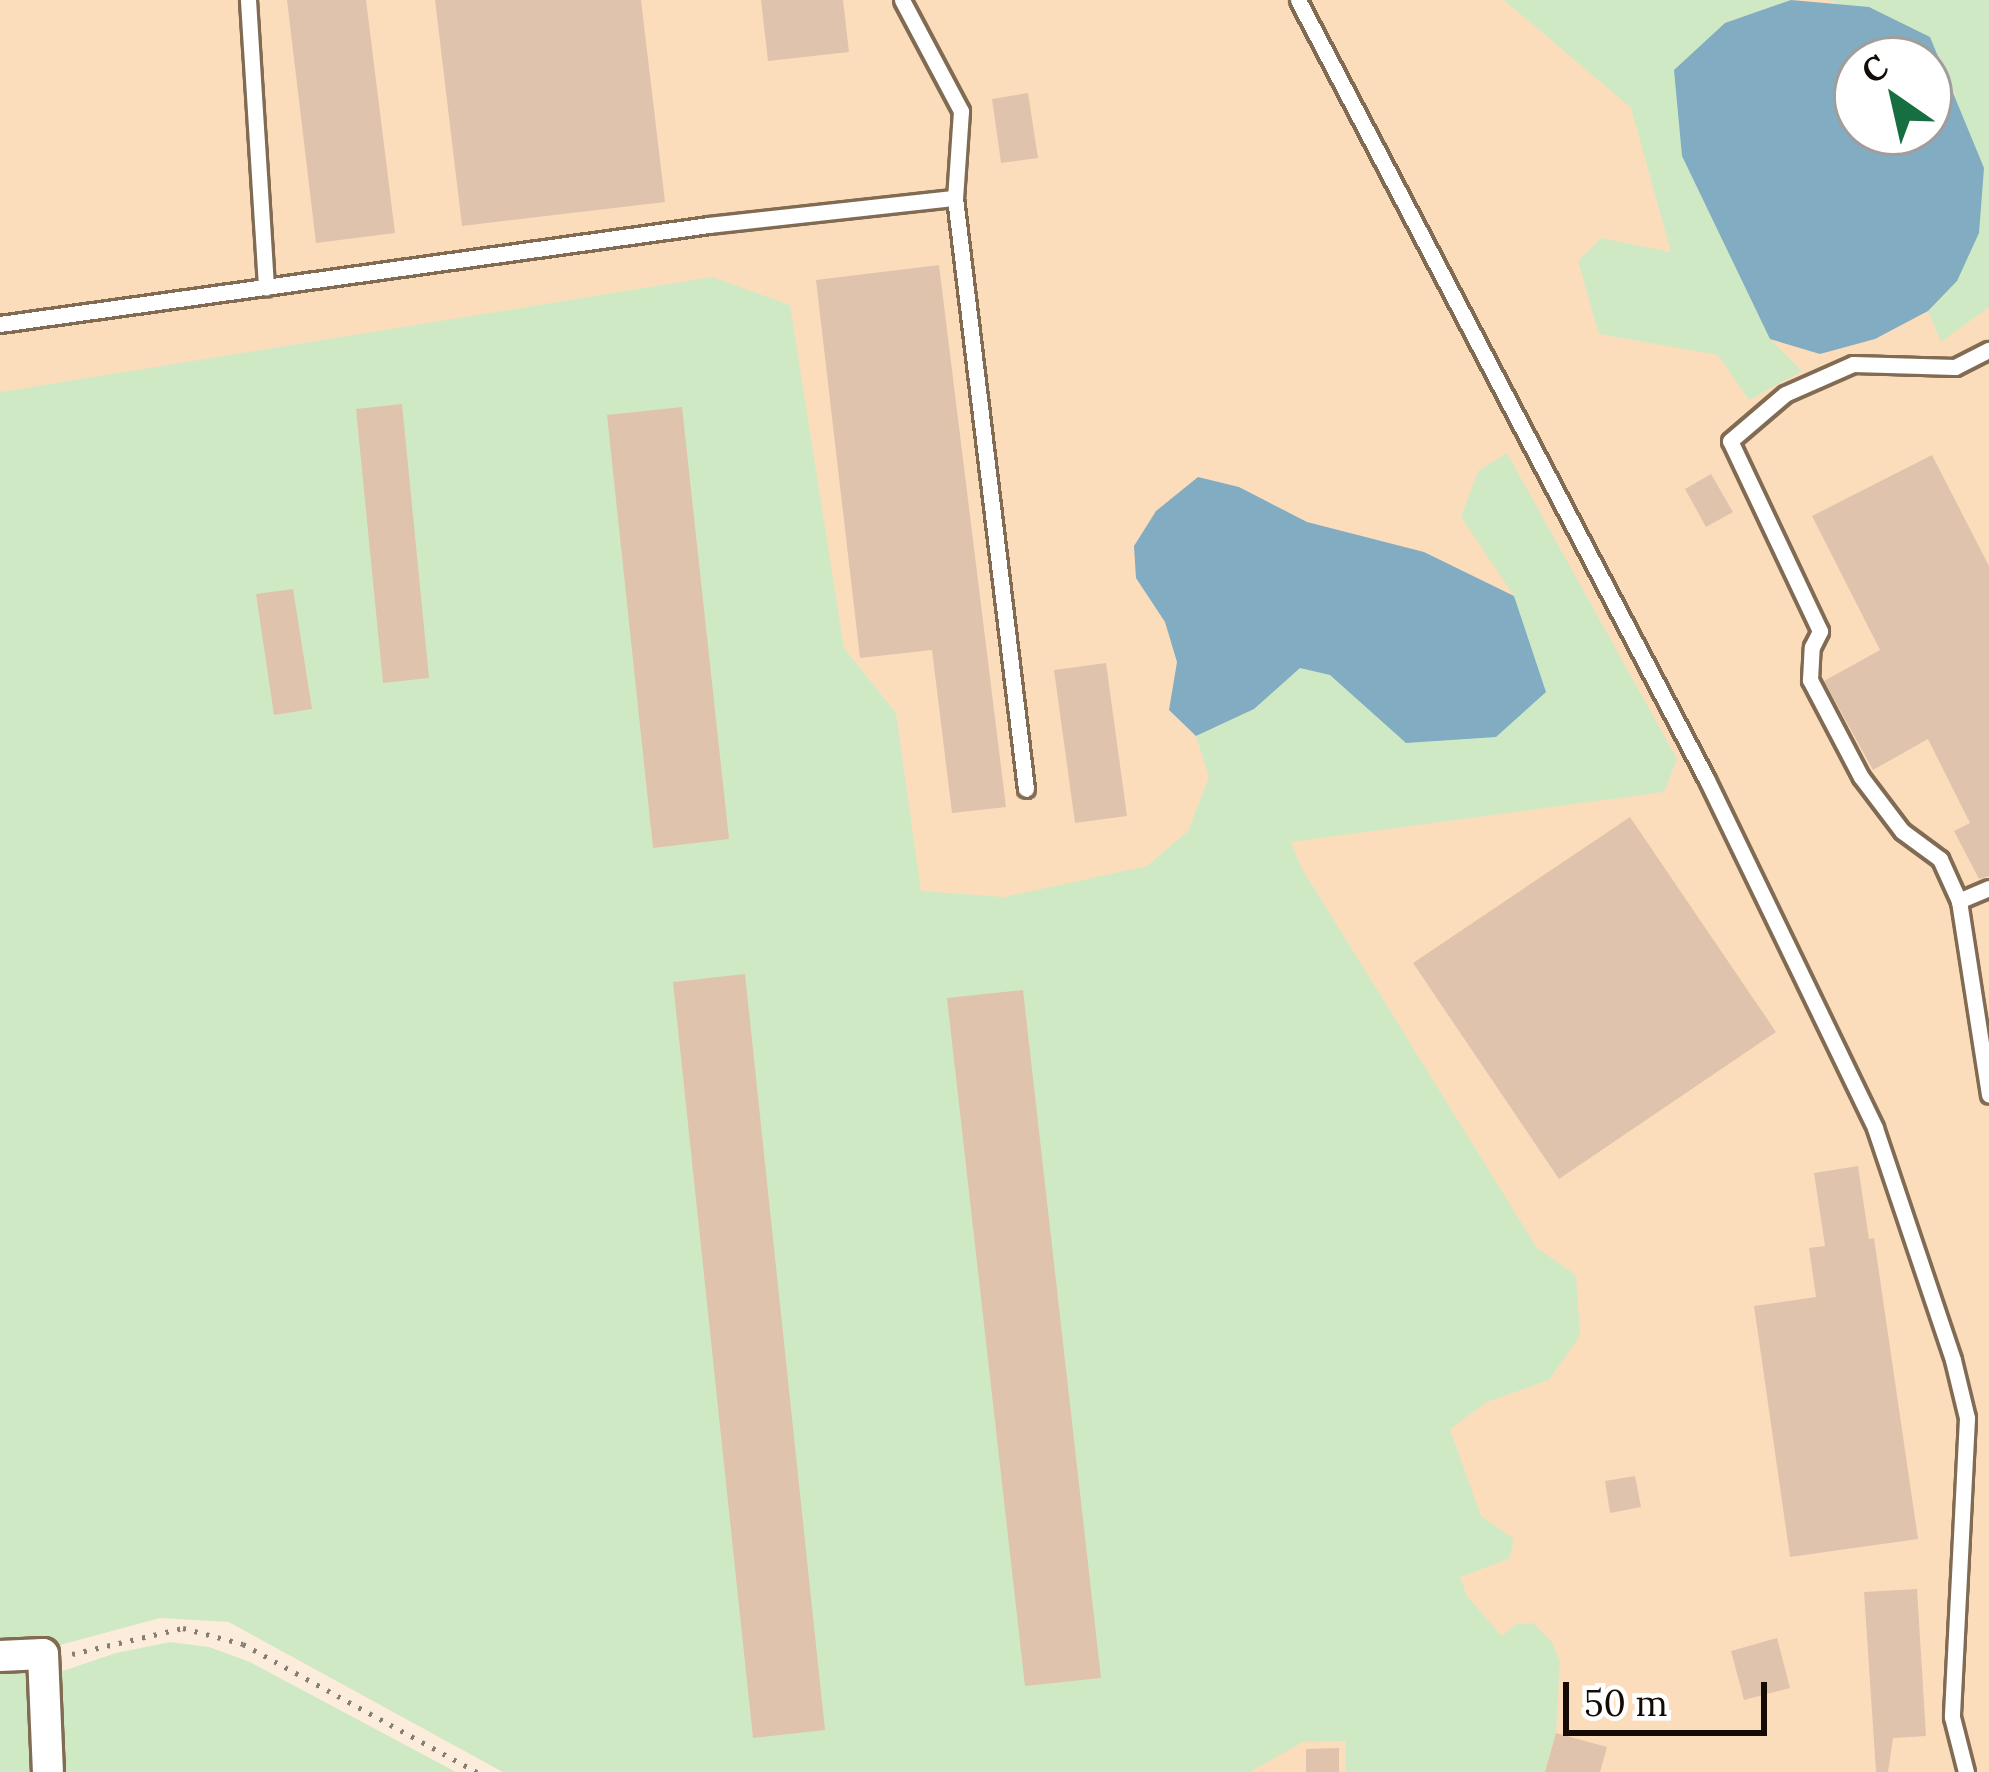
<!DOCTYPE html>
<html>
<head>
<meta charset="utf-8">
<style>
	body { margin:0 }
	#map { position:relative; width:1989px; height:1772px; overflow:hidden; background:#fbecdc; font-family:Lora,serif }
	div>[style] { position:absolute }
	.built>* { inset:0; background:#fcddbb }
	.green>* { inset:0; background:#d0e9c5 }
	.water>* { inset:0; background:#81acc2 }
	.building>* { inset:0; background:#e0c3ac }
	.path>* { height:4.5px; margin-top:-2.25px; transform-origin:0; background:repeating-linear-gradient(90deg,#887d71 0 3px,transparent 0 12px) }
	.roads { filter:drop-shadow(3px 0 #816b53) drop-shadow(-3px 0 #816b53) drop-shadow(0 3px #816b53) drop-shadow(0 -3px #816b53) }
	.service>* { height:15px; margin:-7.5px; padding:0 7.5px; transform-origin:7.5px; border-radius:7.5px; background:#fff }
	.minor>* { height:30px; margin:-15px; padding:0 15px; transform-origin:15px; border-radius:15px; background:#fff }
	span { translate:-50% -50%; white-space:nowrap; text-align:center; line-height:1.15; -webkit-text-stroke:12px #fff; paint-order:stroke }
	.north { position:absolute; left:1833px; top:36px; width:120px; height:120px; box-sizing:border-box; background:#fff; border:3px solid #a19d9b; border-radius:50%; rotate:326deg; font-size:33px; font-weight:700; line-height:48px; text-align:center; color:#130b04 }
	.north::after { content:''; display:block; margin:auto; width:42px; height:54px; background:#166e41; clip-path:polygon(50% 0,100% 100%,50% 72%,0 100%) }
	.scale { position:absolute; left:1563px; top:1682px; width:204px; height:54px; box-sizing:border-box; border:6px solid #130b04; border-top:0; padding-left:15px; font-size:36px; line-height:42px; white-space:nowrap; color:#130b04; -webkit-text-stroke:9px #fff; paint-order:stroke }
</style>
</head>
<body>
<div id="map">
	<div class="built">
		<i style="clip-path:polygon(evenodd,0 0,1989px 0,1989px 1772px,503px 1772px,70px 1535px,0 1150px,0 0,1857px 60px,1929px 60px,1929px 132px,1857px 132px,1857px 60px)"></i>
	</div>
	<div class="green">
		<i style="clip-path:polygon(1504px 0,1791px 0,1725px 23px,1770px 339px,1802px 371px,1749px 400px,1718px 355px,1599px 334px,1578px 261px,1601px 238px,1671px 252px,1631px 108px)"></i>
		<i style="clip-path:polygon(1828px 0,1989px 0,1989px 307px,1941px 342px,1928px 311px,1957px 281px,1930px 37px)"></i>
		<i style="clip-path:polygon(712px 277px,790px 305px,844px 648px,896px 713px,921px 891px,1004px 897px,1147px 866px,1188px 831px,1209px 777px,1196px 736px,1254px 709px,1299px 667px,1330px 675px,1406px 743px,1514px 596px,1461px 517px,1478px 471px,1507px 453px,1677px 759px,1664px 792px,1291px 842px,1301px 867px,1537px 1248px,1576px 1275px,1580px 1336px,1549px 1380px,1487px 1402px,1450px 1429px,1481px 1516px,1514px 1539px,1509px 1559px,1460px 1577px,1467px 1596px,1502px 1636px,1516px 1624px,1533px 1623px,1551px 1641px,1560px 1661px,1556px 1733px,1545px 1772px,1346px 1772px,1346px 1741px,1303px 1742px,1250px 1772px,503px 1772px,229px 1622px,160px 1618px,49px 1648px,48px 1676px,116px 1653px,170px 1642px,209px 1647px,250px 1662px,456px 1772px,0 1772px,0 392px)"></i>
	</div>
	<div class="water">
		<i style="clip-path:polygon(evenodd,1791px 0,1869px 7px,1930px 37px,1984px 168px,1979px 233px,1957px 281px,1928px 311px,1875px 339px,1820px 354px,1770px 339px,1682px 156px,1674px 70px,1725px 23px,1791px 0,1929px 60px,1929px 132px,1857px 132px,1857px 60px,1929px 60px)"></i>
		<i style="clip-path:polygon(1198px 477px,1239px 487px,1307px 522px,1424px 552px,1514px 596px,1546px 692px,1496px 737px,1406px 743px,1330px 675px,1300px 668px,1254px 709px,1196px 736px,1169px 710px,1177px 662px,1165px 622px,1136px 578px,1134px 546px,1156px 511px)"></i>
	</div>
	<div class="building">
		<i style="clip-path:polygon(287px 0,366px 0,395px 233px,316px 243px)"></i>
		<i style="clip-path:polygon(435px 0,641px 0,665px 202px,462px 226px)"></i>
		<i style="clip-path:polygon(761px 0,843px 0,849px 52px,768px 61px)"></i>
		<i style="clip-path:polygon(1028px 93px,1038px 158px,1001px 163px,992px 99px)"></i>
		<i style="clip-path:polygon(939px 265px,1006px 807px,952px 813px,932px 650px,860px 658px,816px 280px)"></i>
		<i style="clip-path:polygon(402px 404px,429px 678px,383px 683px,356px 409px)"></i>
		<i style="clip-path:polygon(682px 407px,729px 839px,653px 848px,607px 415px)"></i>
		<i style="clip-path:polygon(1932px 455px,1989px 566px,1989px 876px,1979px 879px,1954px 831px,1970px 823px,1928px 739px,1873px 770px,1824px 681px,1880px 650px,1812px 516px)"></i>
		<i style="clip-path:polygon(1711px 474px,1733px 512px,1706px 527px,1685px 489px)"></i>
		<i style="clip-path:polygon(293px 589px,312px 709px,274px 715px,256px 594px)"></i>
		<i style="clip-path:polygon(1106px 663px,1127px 816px,1075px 823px,1054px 670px)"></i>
		<i style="clip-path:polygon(1630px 817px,1776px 1032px,1559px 1179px,1413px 963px)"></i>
		<i style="clip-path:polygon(745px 974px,825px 1730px,753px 1738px,673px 982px)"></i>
		<i style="clip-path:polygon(1023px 990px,1101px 1678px,1025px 1686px,947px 998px)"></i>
		<i style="clip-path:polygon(1858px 1166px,1869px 1239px,1874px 1238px,1918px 1539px,1790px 1557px,1754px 1306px,1816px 1297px,1809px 1248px,1825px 1246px,1814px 1173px)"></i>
		<i style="clip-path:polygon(1635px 1476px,1641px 1507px,1610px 1513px,1605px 1481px)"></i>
		<i style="clip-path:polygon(1917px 1589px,1926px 1736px,1893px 1738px,1888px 1772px,1876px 1772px,1864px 1592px)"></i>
		<i style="clip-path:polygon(1777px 1638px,1790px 1688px,1744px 1700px,1731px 1651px)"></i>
		<i style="clip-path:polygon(1556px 1733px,1607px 1747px,1600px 1772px,1545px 1772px)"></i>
		<i style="clip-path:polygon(1339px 1748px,1339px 1772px,1306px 1772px,1306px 1749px)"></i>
	</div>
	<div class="path">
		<i style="left:72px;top:1654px;width:114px;rotate:-13.2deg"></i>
		<i style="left:183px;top:1628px;width:62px;rotate:14.9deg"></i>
		<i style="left:243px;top:1644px;width:267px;rotate:28.7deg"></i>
	</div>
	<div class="roads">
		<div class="service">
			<i style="left:248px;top:0;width:288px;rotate:86.4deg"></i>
			<i style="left:902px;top:0;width:126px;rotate:62deg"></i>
			<i style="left:961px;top:111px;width:87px;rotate:93.9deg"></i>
			<i style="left:955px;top:198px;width:595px;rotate:83.15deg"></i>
			<i style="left:1298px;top:0;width:881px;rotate:62.33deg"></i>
			<i style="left:1707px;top:780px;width:386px;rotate:64.2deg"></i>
			<i style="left:1875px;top:1128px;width:245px;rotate:71.4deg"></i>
			<i style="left:1953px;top:1360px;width:60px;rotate:76.4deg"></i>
			<i style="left:1967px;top:1418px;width:299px;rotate:92.9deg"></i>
			<i style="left:1952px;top:1717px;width:57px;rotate:75.7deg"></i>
			<i style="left:0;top:324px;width:716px;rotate:-7.95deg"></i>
			<i style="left:709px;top:225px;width:247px;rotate:-6.3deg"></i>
			<i style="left:1989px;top:888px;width:33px;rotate:157deg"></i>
			<i style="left:1959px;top:901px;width:196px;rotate:81.2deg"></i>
			<i style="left:1959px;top:901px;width:46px;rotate:-114.3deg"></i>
			<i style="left:1940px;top:859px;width:47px;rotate:-143.6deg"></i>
			<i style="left:1902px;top:831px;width:68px;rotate:-127.2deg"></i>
			<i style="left:1861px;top:777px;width:110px;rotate:-117.7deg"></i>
			<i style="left:1810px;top:680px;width:33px;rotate:-87deg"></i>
			<i style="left:1812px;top:647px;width:18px;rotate:-63deg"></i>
			<i style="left:1820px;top:631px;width:210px;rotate:-115.3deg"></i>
			<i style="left:1730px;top:441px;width:72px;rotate:-40.5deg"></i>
			<i style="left:1785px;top:394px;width:74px;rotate:-23.8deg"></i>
			<i style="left:1853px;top:364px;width:102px;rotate:1.7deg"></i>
			<i style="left:1955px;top:367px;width:38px;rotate:-27deg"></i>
		</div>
		<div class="minor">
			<i style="left:0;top:1656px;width:43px;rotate:-2.7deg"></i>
			<i style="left:43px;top:1654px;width:118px;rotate:87.6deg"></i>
		</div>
	</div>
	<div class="north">С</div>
	<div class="scale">50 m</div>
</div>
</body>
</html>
